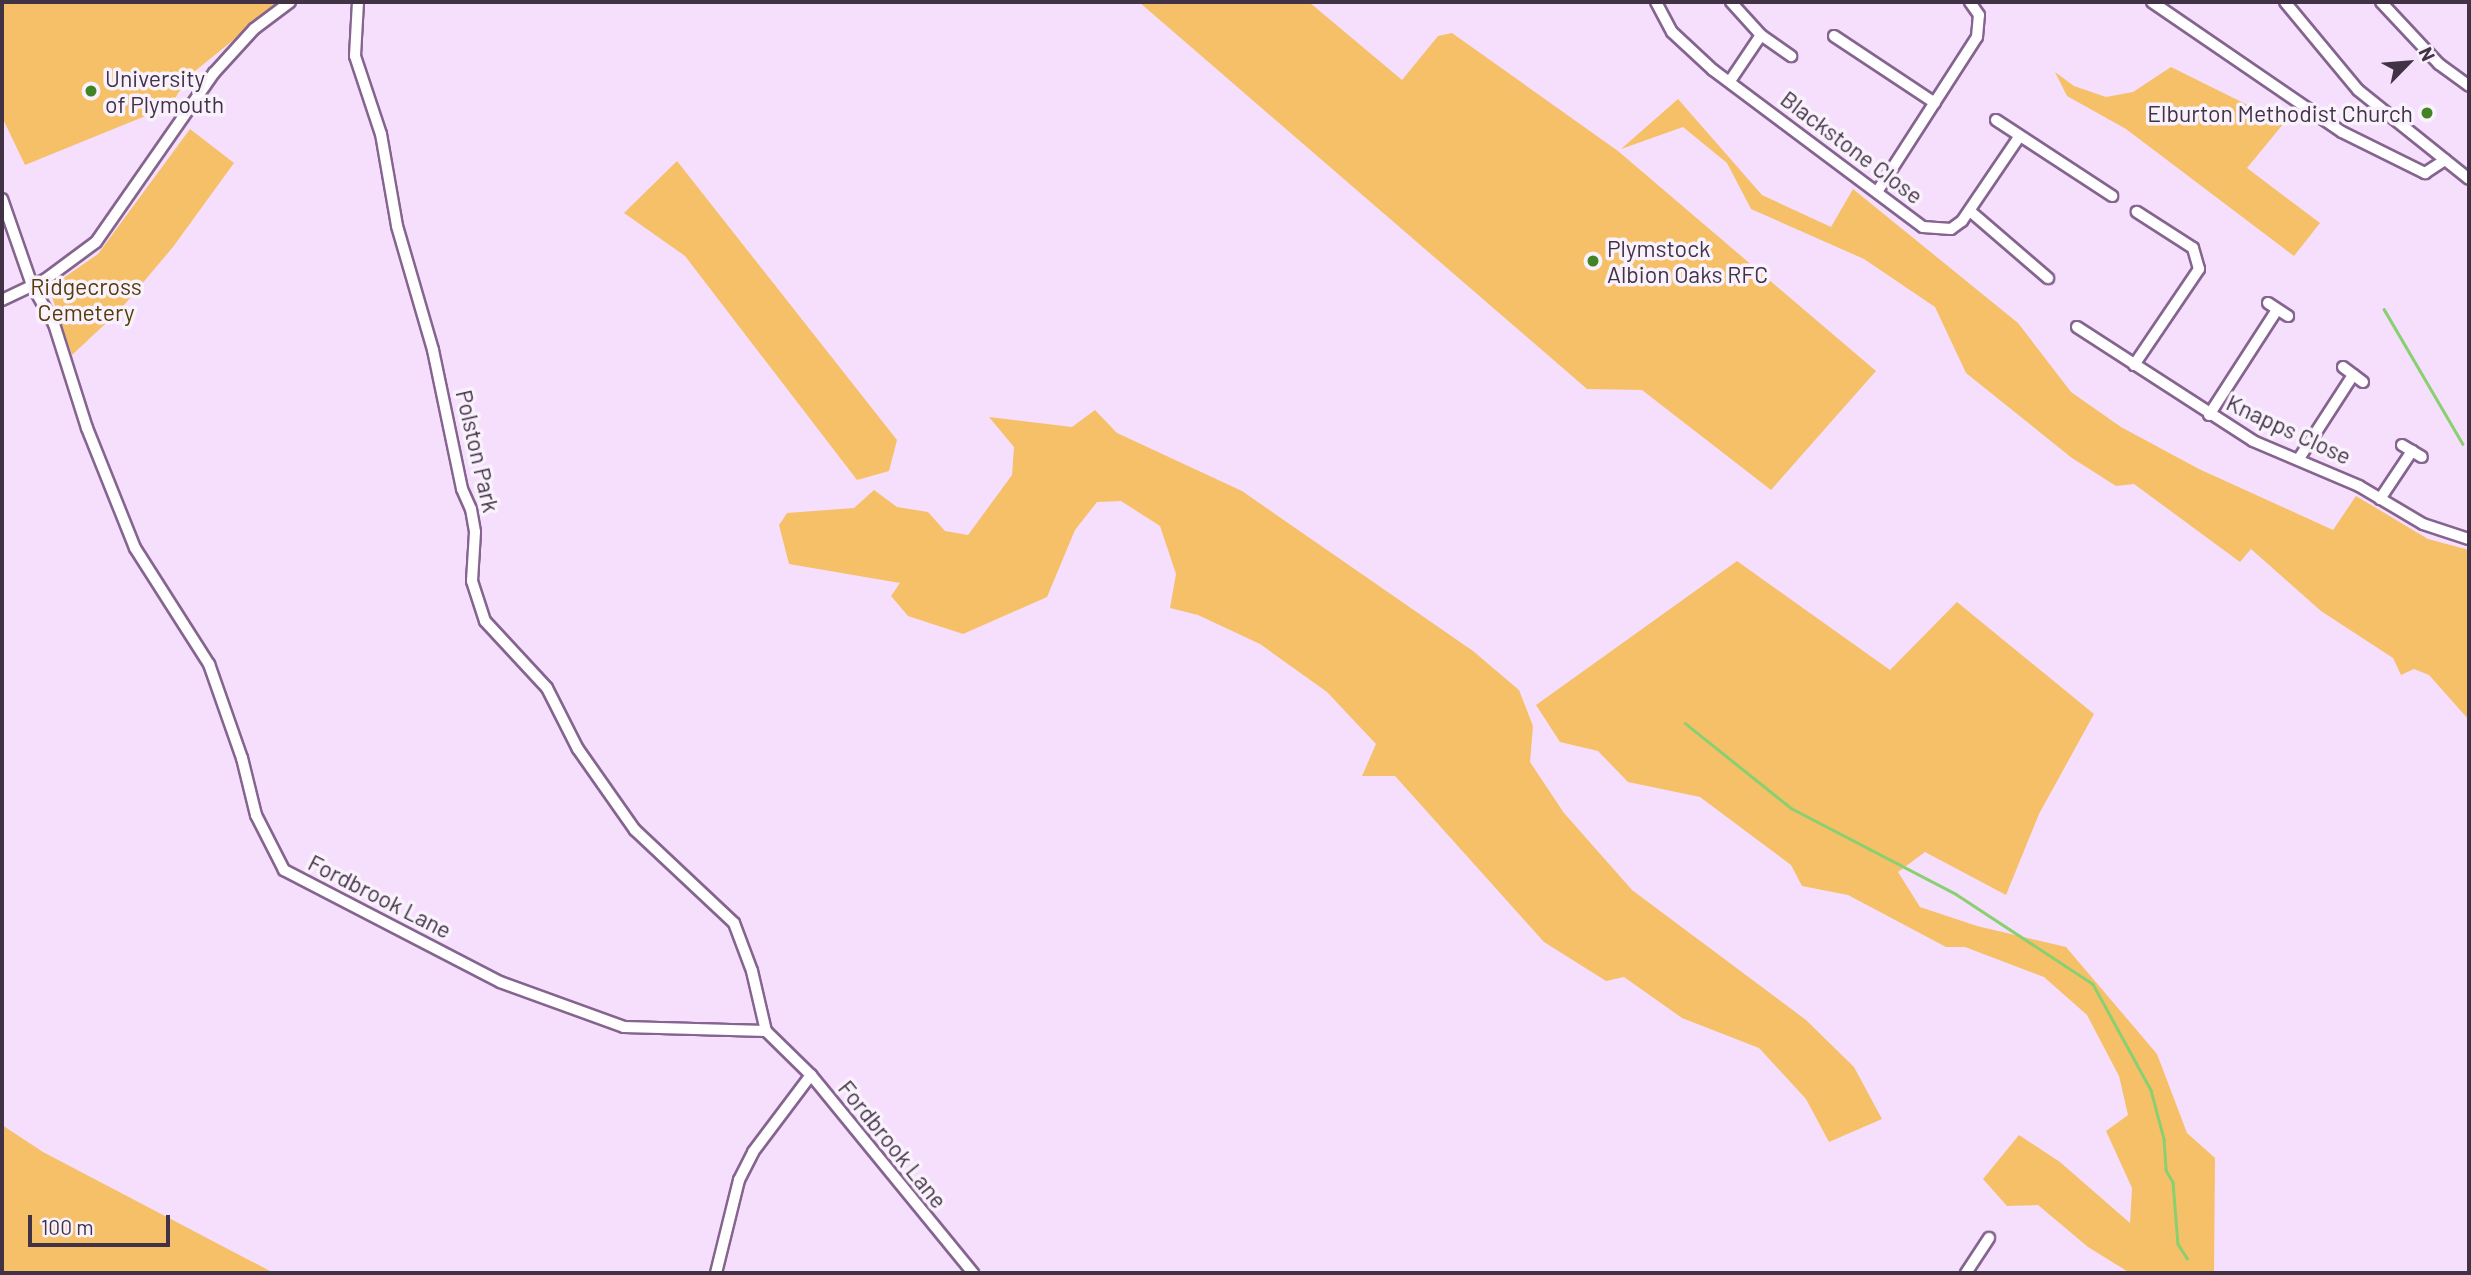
<!DOCTYPE html>
<html>
<head>
<meta charset="utf-8">
<style>
	body { margin:0 }
	#map { position:relative; width:2471px; height:1275px; overflow:hidden; background:#f5dffc; font-family:Barlow,sans-serif }
	div>[style] { position:absolute }
	.green>* { inset:0; background:#f6c069 }
	.stream>* { height:2.5px; margin:-1.25px; padding:0 1.25px; transform-origin:1.25px; border-radius:1.25px; background:#89d070 }
	.roads { filter:drop-shadow(2px 0 #856490) drop-shadow(-2px 0 #856490) drop-shadow(0 2px #856490) drop-shadow(0 -2px #856490) }
	.minor>* { height:10px; margin:-5px; padding:0 5px; transform-origin:5px; border-radius:5px; background:#fff }
	.dots>* { width:19px; height:19px; translate:-50% -50%; box-sizing:border-box; border:4px solid #f9f2fc; border-radius:50% }
	span { translate:-50% -50%; white-space:nowrap; text-align:center; line-height:1.15; -webkit-text-stroke:7px #f9f2fc; paint-order:stroke }
	.poi-label { font-size:23px; color:#413245 }
	.left { translate:0 -50%; text-align:left }
	.right { translate:-100% -50%; text-align:right }
	.street-label { font-size:23px; color:#413245 }
	.park-label { font-size:23px; color:#553b0a }
	.frame { position:absolute; inset:0; border:4px solid #413245; pointer-events:none }
	.north { position:absolute; left:2373px; top:28px; width:70px; height:70px; -webkit-text-stroke:5px #f9f2fc; paint-order:stroke; rotate:65deg; font-size:19px; font-weight:700; line-height:28px; text-align:center; color:#413245 }
	.north::after { content:''; display:block; margin:auto; width:24px; height:32px; background:#413245; clip-path:polygon(50% 0,100% 100%,50% 72%,0 100%) }
	.scale { position:absolute; left:28px; top:1215px; width:142px; height:32px; box-sizing:border-box; border:4px solid #413245; border-top:0; padding-left:9px; font-size:21px; line-height:24px; white-space:nowrap; color:#413245; -webkit-text-stroke:5px #f9f2fc; paint-order:stroke }
</style>
</head>
<body>
<div id="map">
	<div class="green">
		<i style="clip-path:polygon(2px 2px,280px 2px,189px 76px,170px 106px,25px 165px,2px 117px)"></i>
		<i style="clip-path:polygon(1139px 2px,1309px 2px,1402px 80px,1438px 36px,1452px 33px,1618px 151px,1876px 371px,1771px 490px,1642px 390px,1587px 389px)"></i>
		<i style="clip-path:polygon(2171px 67px,2284px 123px,2247px 168px,2320px 223px,2294px 256px,2126px 129px,2067px 96px,2055px 72px,2074px 86px,2106px 97px,2133px 92px)"></i>
		<i style="clip-path:polygon(1678px 99px,1762px 195px,1831px 227px,1853px 189px,2018px 323px,2071px 392px,2121px 427px,2199px 469px,2333px 530px,2356px 496px,2428px 539px,2469px 550px,2469px 720px,2429px 675px,2414px 669px,2401px 675px,2393px 658px,2321px 611px,2251px 549px,2240px 562px,2134px 484px,2116px 486px,2072px 458px,1966px 373px,1935px 307px,1864px 259px,1751px 209px,1727px 163px,1683px 127px,1621px 149px)"></i>
		<i style="clip-path:polygon(190px 129px,234px 163px,173px 247px,119px 311px,72px 355px,49px 288px,98px 254px)"></i>
		<i style="clip-path:polygon(677px 161px,897px 440px,889px 471px,857px 480px,685px 256px,624px 213px)"></i>
		<i style="clip-path:polygon(1095px 410px,1117px 433px,1242px 491px,1473px 651px,1519px 690px,1533px 726px,1530px 762px,1564px 813px,1632px 890px,1806px 1020px,1854px 1067px,1882px 1119px,1829px 1142px,1806px 1099px,1759px 1048px,1682px 1018px,1624px 977px,1606px 981px,1544px 942px,1395px 776px,1362px 776px,1376px 744px,1327px 692px,1260px 644px,1198px 615px,1170px 608px,1176px 574px,1160px 526px,1121px 501px,1097px 502px,1075px 530px,1047px 597px,963px 634px,908px 616px,891px 596px,900px 583px,789px 564px,779px 525px,787px 513px,854px 508px,874px 490px,897px 507px,928px 512px,945px 531px,968px 535px,1012px 475px,1014px 447px,989px 417px,1072px 427px)"></i>
		<i style="clip-path:polygon(1737px 561px,1890px 670px,1957px 602px,2094px 714px,2039px 814px,2006px 895px,1925px 852px,1898px 872px,1920px 907px,1977px 926px,2066px 947px,2157px 1054px,2187px 1133px,2215px 1158px,2214px 1273px,2130px 1273px,2088px 1247px,2038px 1205px,2007px 1206px,1983px 1179px,2019px 1135px,2060px 1162px,2130px 1223px,2132px 1188px,2106px 1131px,2128px 1115px,2119px 1076px,2087px 1015px,2044px 977px,1965px 947px,1946px 947px,1848px 895px,1802px 886px,1791px 865px,1700px 797px,1628px 782px,1598px 751px,1560px 742px,1536px 705px)"></i>
		<i style="clip-path:polygon(2px 1125px,43px 1152px,270px 1271px,308px 1273px,2px 1273px)"></i>
	</div>
	<div class="stream">
		<i style="left:2384px;top:309px;width:156px;rotate:59.7deg"></i>
		<i style="left:1685px;top:723px;width:136px;rotate:38.7deg"></i>
		<i style="left:1791px;top:808px;width:186px;rotate:27.5deg"></i>
		<i style="left:1956px;top:894px;width:164px;rotate:33.3deg"></i>
		<i style="left:2093px;top:984px;width:121px;rotate:61.3deg"></i>
		<i style="left:2151px;top:1090px;width:51px;rotate:75.1deg"></i>
		<i style="left:2164px;top:1139px;width:31px;rotate:86deg"></i>
		<i style="left:2166px;top:1170px;width:14px;rotate:60deg"></i>
		<i style="left:2173px;top:1182px;width:62px;rotate:85.4deg"></i>
		<i style="left:2178px;top:1244px;width:17px;rotate:57deg"></i>
		<i style="left:2195px;top:1272px;width:1px;rotate:45deg"></i>
	</div>
	<div class="roads">
		<div class="minor">
			<i style="left:358px;top:2px;width:54px;rotate:93.2deg"></i>
			<i style="left:355px;top:56px;width:82px;rotate:71.6deg"></i>
			<i style="left:381px;top:134px;width:93px;rotate:80.1deg"></i>
			<i style="left:397px;top:226px;width:129px;rotate:73.8deg"></i>
			<i style="left:433px;top:350px;width:142px;rotate:78.2deg"></i>
			<i style="left:462px;top:489px;width:22px;rotate:66deg"></i>
			<i style="left:471px;top:509px;width:23px;rotate:80deg"></i>
			<i style="left:475px;top:532px;width:49px;rotate:93.5deg"></i>
			<i style="left:472px;top:581px;width:42px;rotate:72deg"></i>
			<i style="left:485px;top:621px;width:91px;rotate:47.2deg"></i>
			<i style="left:547px;top:688px;width:68px;rotate:63.1deg"></i>
			<i style="left:578px;top:749px;width:99px;rotate:54.9deg"></i>
			<i style="left:635px;top:830px;width:136px;rotate:43.2deg"></i>
			<i style="left:734px;top:923px;width:51px;rotate:69.4deg"></i>
			<i style="left:752px;top:971px;width:62px;rotate:76.9deg"></i>
			<i style="left:1656px;top:2px;width:34px;rotate:62deg"></i>
			<i style="left:1672px;top:32px;width:56px;rotate:42.8deg"></i>
			<i style="left:1713px;top:70px;width:262px;rotate:36.8deg"></i>
			<i style="left:1923px;top:227px;width:28px;rotate:4deg"></i>
			<i style="left:1951px;top:229px;width:14px;rotate:-36deg"></i>
			<i style="left:1962px;top:221px;width:102px;rotate:-55.8deg"></i>
			<i style="left:1731px;top:2px;width:45px;rotate:47.7deg"></i>
			<i style="left:1761px;top:35px;width:37px;rotate:35deg"></i>
			<i style="left:2152px;top:2px;width:230px;rotate:34.4deg"></i>
			<i style="left:2342px;top:132px;width:93px;rotate:26.3deg"></i>
			<i style="left:2425px;top:173px;width:24px;rotate:-33deg"></i>
			<i style="left:2285px;top:2px;width:114px;rotate:50.3deg"></i>
			<i style="left:2358px;top:90px;width:142px;rotate:38.7deg"></i>
			<i style="left:2381px;top:2px;width:85px;rotate:46.9deg"></i>
			<i style="left:2439px;top:64px;width:37px;rotate:36deg"></i>
			<i style="left:1834px;top:36px;width:121px;rotate:33.6deg"></i>
			<i style="left:1730px;top:81px;width:55px;rotate:-56deg"></i>
			<i style="left:1996px;top:120px;width:139px;rotate:33.2deg"></i>
			<i style="left:1877px;top:192px;width:184px;rotate:-57.2deg"></i>
			<i style="left:1977px;top:37px;width:22px;rotate:-85deg"></i>
			<i style="left:1979px;top:15px;width:16px;rotate:-125deg"></i>
			<i style="left:2px;top:199px;width:91px;rotate:70.8deg"></i>
			<i style="left:32px;top:285px;width:45px;rotate:60.6deg"></i>
			<i style="left:54px;top:324px;width:109px;rotate:72.4deg"></i>
			<i style="left:87px;top:428px;width:129px;rotate:68.2deg"></i>
			<i style="left:135px;top:548px;width:138px;rotate:57.5deg"></i>
			<i style="left:209px;top:664px;width:100px;rotate:70.7deg"></i>
			<i style="left:242px;top:758px;width:59px;rotate:76.2deg"></i>
			<i style="left:256px;top:815px;width:62px;rotate:63deg"></i>
			<i style="left:284px;top:870px;width:243px;rotate:27.4deg"></i>
			<i style="left:500px;top:982px;width:132px;rotate:19.9deg"></i>
			<i style="left:624px;top:1027px;width:142px;rotate:1.6deg"></i>
			<i style="left:766px;top:1031px;width:63px;rotate:44.4deg"></i>
			<i style="left:811px;top:1075px;width:256px;rotate:50.7deg"></i>
			<i style="left:1970px;top:211px;width:103px;rotate:40.7deg"></i>
			<i style="left:2px;top:300px;width:49px;rotate:-25.5deg"></i>
			<i style="left:46px;top:279px;width:62px;rotate:-36.5deg"></i>
			<i style="left:96px;top:242px;width:206px;rotate:-55.1deg"></i>
			<i style="left:214px;top:73px;width:59px;rotate:-47.7deg"></i>
			<i style="left:254px;top:29px;width:45px;rotate:-36.9deg"></i>
			<i style="left:2268px;top:303px;width:24px;rotate:33deg"></i>
			<i style="left:2077px;top:327px;width:210px;rotate:32.9deg"></i>
			<i style="left:2253px;top:441px;width:115px;rotate:23deg"></i>
			<i style="left:2359px;top:486px;width:74px;rotate:30.7deg"></i>
			<i style="left:2423px;top:524px;width:48px;rotate:18.1deg"></i>
			<i style="left:2134px;top:365px;width:116px;rotate:-55.9deg"></i>
			<i style="left:2199px;top:269px;width:22px;rotate:-106deg"></i>
			<i style="left:2193px;top:248px;width:67px;rotate:-147.3deg"></i>
			<i style="left:2343px;top:367px;width:25px;rotate:37deg"></i>
			<i style="left:2209px;top:415px;width:125px;rotate:-57.1deg"></i>
			<i style="left:2402px;top:445px;width:23px;rotate:31deg"></i>
			<i style="left:2300px;top:457px;width:98px;rotate:-57.1deg"></i>
			<i style="left:2380px;top:499px;width:58px;rotate:-56.3deg"></i>
			<i style="left:716px;top:1273px;width:96px;rotate:-76.1deg"></i>
			<i style="left:739px;top:1180px;width:31px;rotate:-63deg"></i>
			<i style="left:753px;top:1152px;width:96px;rotate:-53deg"></i>
			<i style="left:1966px;top:1273px;width:42px;rotate:-56.7deg"></i>
		</div>
	</div>
	<div class="dots">
		<i style="left:91px;top:91px;background:#428325"></i>
		<i style="left:2427px;top:113px;background:#428325"></i>
		<i style="left:1593px;top:261px;background:#428325"></i>
	</div>
	<div class="poi-label">
		<span class="left" style="left:105px;top:91px">University<br>of Plymouth</span>
		<span class="right" style="left:2413px;top:113px">Elburton Methodist Church</span>
		<span class="left" style="left:1607px;top:261px">Plymstock<br>Albion Oaks RFC</span>
	</div>
	<div class="street-label">
		<span style="left:1852px;top:147px;rotate:37deg">Blackstone Close</span>
		<span style="left:2289px;top:429px;rotate:25deg">Knapps Close</span>
		<span style="left:478px;top:451px;rotate:77deg">Polston Park</span>
		<span style="left:380px;top:896px;rotate:27deg">Fordbrook Lane</span>
		<span style="left:893px;top:1144px;rotate:51deg">Fordbrook Lane</span>
	</div>
	<div class="park-label">
		<span style="left:86px;top:299px">Ridgecross<br>Cemetery</span>
	</div>
	<div class="frame"></div>
	<div class="north">N</div>
	<div class="scale">100 m</div>
</div>
</body>
</html>
